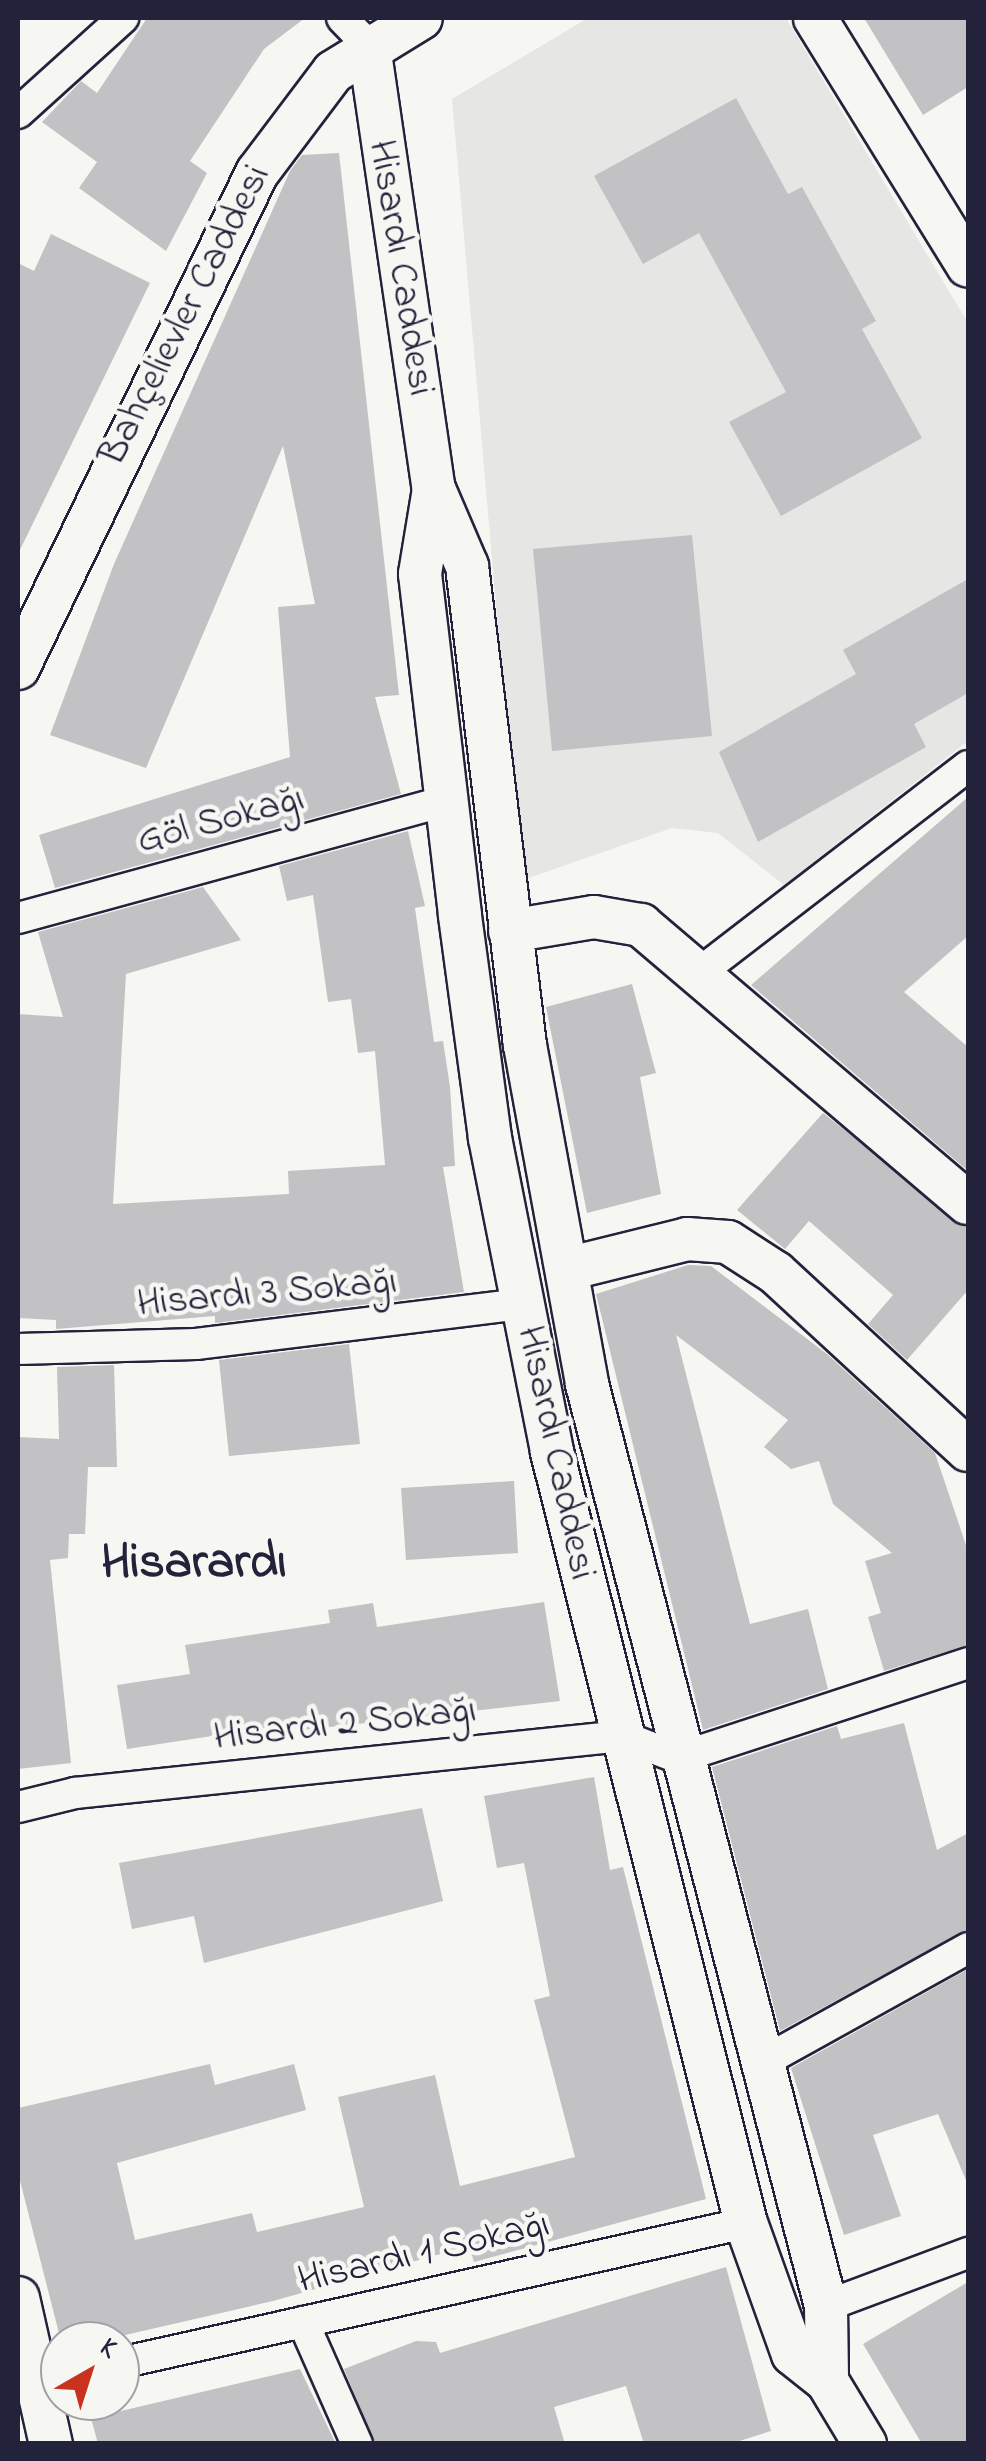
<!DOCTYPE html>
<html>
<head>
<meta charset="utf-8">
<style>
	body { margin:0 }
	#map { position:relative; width:986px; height:2461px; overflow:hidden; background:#f6f6f2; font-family:"Indie Flower",sans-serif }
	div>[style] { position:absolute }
	.built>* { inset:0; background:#e6e6e4 }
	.building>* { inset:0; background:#c2c2c4 }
	.roads { filter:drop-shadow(2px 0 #22223b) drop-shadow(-2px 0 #22223b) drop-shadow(0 2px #22223b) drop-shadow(0 -2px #22223b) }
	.street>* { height:30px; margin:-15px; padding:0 15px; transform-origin:15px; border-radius:15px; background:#f6f6f2 }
	.secondary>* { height:42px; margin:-21px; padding:0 21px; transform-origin:21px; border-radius:21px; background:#f6f6f2 }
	span { translate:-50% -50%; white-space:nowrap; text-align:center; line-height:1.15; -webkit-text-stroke:9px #f6f6f2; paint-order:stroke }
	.street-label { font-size:40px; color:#22223b }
	.district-label { font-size:50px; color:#22223b; font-weight:700 }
	.frame { position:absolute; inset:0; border:20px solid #22223b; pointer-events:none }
	.north { position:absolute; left:40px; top:2321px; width:100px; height:100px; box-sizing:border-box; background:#f6f6f2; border:2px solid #a1a1a9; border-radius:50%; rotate:39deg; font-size:28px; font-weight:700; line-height:40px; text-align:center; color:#22223b }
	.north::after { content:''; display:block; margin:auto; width:35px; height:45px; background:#c8321e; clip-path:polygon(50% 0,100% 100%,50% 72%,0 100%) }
</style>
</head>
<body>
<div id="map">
	<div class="built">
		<i style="clip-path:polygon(588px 18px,786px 18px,968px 323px,968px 741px,784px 885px,718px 833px,672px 828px,520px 881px,452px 99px)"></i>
	</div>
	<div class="building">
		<i style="clip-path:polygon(147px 18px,305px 18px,264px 49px,190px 161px,207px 173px,166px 251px,79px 188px,97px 162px,42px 122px,81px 81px,97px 93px)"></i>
		<i style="clip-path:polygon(864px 18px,968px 18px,968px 87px,923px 115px)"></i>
		<i style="clip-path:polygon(736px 98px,788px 194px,802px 187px,876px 321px,862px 329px,922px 438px,781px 516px,729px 422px,786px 392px,699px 233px,643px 264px,594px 176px)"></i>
		<i style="clip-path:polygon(339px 153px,399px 695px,375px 697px,401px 794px,55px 888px,39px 835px,290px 757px,278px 607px,315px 604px,283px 446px,146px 768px,50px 735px,114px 564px,290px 171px,302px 155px)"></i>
		<i style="clip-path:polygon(51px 234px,150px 283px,18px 554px,18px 263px,34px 271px)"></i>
		<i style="clip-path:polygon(692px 535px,712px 736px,552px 751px,533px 549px)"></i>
		<i style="clip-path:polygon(968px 579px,968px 693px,914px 724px,926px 747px,758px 842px,719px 752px,856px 674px,843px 650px)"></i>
		<i style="clip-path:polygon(968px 797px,968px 936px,904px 992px,968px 1047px,968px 1171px,751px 985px)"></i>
		<i style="clip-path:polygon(408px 831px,425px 906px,415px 908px,434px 1042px,443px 1041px,450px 1087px,455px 1166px,443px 1167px,464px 1292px,215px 1323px,215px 1316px,56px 1329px,56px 1320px,18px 1318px,18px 1014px,63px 1017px,38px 932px,203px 887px,241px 940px,126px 974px,113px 1204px,289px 1194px,288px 1171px,385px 1165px,375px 1051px,358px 1053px,351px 999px,328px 1002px,313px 895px,287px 901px,279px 866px)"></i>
		<i style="clip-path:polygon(632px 984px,656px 1073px,640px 1077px,661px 1194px,587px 1213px,546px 1007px)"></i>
		<i style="clip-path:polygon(823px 1113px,968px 1227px,968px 1290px,907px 1360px,868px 1324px,893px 1295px,809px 1221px,785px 1249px,737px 1210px)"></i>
		<i style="clip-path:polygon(688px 1265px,711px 1266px,827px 1354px,935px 1453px,968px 1551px,968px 1645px,884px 1671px,868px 1617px,881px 1613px,865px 1561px,892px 1553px,833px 1504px,819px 1461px,791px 1469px,764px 1447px,788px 1420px,676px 1335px,750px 1624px,808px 1609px,828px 1689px,703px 1730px,596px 1294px)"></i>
		<i style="clip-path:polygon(349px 1344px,360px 1444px,229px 1456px,219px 1360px)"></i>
		<i style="clip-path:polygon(114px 1365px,117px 1467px,88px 1467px,85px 1534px,69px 1534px,68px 1558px,50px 1560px,71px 1763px,18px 1769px,18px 1437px,59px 1439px,57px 1367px)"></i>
		<i style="clip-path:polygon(514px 1481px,518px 1553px,406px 1560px,401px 1488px)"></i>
		<i style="clip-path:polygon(544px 1602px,560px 1701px,304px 1730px,303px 1722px,127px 1749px,117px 1685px,190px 1674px,185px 1645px,330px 1623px,328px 1610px,373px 1603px,377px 1627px)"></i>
		<i style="clip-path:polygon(904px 1723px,937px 1850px,968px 1833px,968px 1929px,780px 2031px,712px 1767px,837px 1726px,841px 1739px)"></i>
		<i style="clip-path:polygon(594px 1777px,610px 1870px,623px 1867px,706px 2199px,474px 2262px,469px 2246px,273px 2301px,99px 2341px,61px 2341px,18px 2173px,18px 2108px,210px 2064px,215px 2085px,294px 2064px,306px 2110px,117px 2163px,135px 2240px,252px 2213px,257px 2232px,364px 2207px,338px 2097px,435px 2075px,460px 2186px,575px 2157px,534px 2000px,550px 1996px,524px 1863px,497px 1868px,484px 1796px)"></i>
		<i style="clip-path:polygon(422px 1808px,443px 1901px,204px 1963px,194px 1916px,132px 1929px,119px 1863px)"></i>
		<i style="clip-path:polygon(968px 1969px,968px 2185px,938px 2114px,873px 2135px,901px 2216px,844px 2235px,791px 2068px)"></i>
		<i style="clip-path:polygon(726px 2267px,771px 2431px,730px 2444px,644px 2444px,626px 2386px,554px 2407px,565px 2444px,375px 2444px,344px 2369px,416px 2341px,436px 2342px,440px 2353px)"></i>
		<i style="clip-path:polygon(968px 2282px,968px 2444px,922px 2444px,863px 2344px)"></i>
		<i style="clip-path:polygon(300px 2369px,336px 2444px,98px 2444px,91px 2418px)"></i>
	</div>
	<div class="roads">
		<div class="street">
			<i style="left:342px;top:18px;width:39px;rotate:46deg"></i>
			<i style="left:18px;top:113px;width:142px;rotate:-42.1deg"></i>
			<i style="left:18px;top:918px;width:444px;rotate:-15.3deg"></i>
			<i style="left:703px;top:970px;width:334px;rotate:-37.6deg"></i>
			<i style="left:18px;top:1349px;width:178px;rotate:-1.6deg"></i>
			<i style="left:196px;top:1344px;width:328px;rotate:-7deg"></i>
			<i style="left:18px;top:1807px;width:59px;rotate:-13.8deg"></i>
			<i style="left:75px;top:1793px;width:550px;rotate:-5.95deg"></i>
			<i style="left:622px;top:1736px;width:60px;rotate:21.4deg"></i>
			<i style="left:678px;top:1758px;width:305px;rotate:-18.1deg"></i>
			<i style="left:759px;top:2064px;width:239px;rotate:-29deg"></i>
			<i style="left:826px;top:2306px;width:152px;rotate:-20.5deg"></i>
			<i style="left:303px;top:2322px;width:133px;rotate:66.1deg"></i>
			<i style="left:120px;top:2363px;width:641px;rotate:-12.61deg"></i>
		</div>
		<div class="secondary">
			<i style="left:815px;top:18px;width:291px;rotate:58.3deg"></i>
			<i style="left:369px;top:46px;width:448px;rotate:81.7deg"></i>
			<i style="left:434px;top:489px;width:84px;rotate:66.8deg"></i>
			<i style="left:467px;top:566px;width:482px;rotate:83.1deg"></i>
			<i style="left:525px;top:1045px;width:345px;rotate:79.6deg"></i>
			<i style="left:587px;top:1384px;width:952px;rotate:75.47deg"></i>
			<i style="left:826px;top:2306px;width:75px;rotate:89.2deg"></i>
			<i style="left:434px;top:489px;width:86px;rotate:99.4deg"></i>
			<i style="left:420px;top:574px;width:344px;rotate:83.3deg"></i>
			<i style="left:460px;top:916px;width:224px;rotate:82.3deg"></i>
			<i style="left:490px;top:1138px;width:320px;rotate:78.8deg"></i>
			<i style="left:552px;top:1452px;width:795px;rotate:75.88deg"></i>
			<i style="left:746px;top:2223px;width:139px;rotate:70.3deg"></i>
			<i style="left:793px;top:2354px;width:43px;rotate:38.5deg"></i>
			<i style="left:827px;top:2381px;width:74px;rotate:58.9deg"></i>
			<i style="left:18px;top:668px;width:550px;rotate:-64.23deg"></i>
			<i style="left:257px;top:173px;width:126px;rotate:-53deg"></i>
			<i style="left:333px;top:72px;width:103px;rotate:-31.5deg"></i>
			<i style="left:510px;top:931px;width:85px;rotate:-9.5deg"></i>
			<i style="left:594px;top:917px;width:48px;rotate:9.7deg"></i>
			<i style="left:641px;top:925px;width:429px;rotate:40.4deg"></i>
			<i style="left:567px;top:1269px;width:124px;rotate:-14deg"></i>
			<i style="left:687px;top:1239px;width:41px;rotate:4.2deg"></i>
			<i style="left:728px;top:1242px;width:57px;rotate:32.9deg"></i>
			<i style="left:776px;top:1273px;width:261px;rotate:42.7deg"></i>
			<i style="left:18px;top:2298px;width:150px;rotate:77.3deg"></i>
		</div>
	</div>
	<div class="street-label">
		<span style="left:400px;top:268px;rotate:81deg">Hisardı Caddesi</span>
		<span style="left:186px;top:316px;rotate:-63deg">Bahçelievler Caddesi</span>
		<span style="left:221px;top:821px;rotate:-15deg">Göl Sokağı</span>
		<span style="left:267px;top:1294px;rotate:-5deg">Hisardı 3 Sokağı</span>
		<span style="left:555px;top:1453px;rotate:78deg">Hisardı Caddesi</span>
		<span style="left:345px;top:1725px;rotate:-6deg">Hisardı 2 Sokağı</span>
		<span style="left:424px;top:2254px;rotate:-13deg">Hisardı 1 Sokağı</span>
	</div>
	<div class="district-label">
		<span style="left:194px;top:1564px">Hisarardı</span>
	</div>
	<div class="frame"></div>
	<div class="north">K</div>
</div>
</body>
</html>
